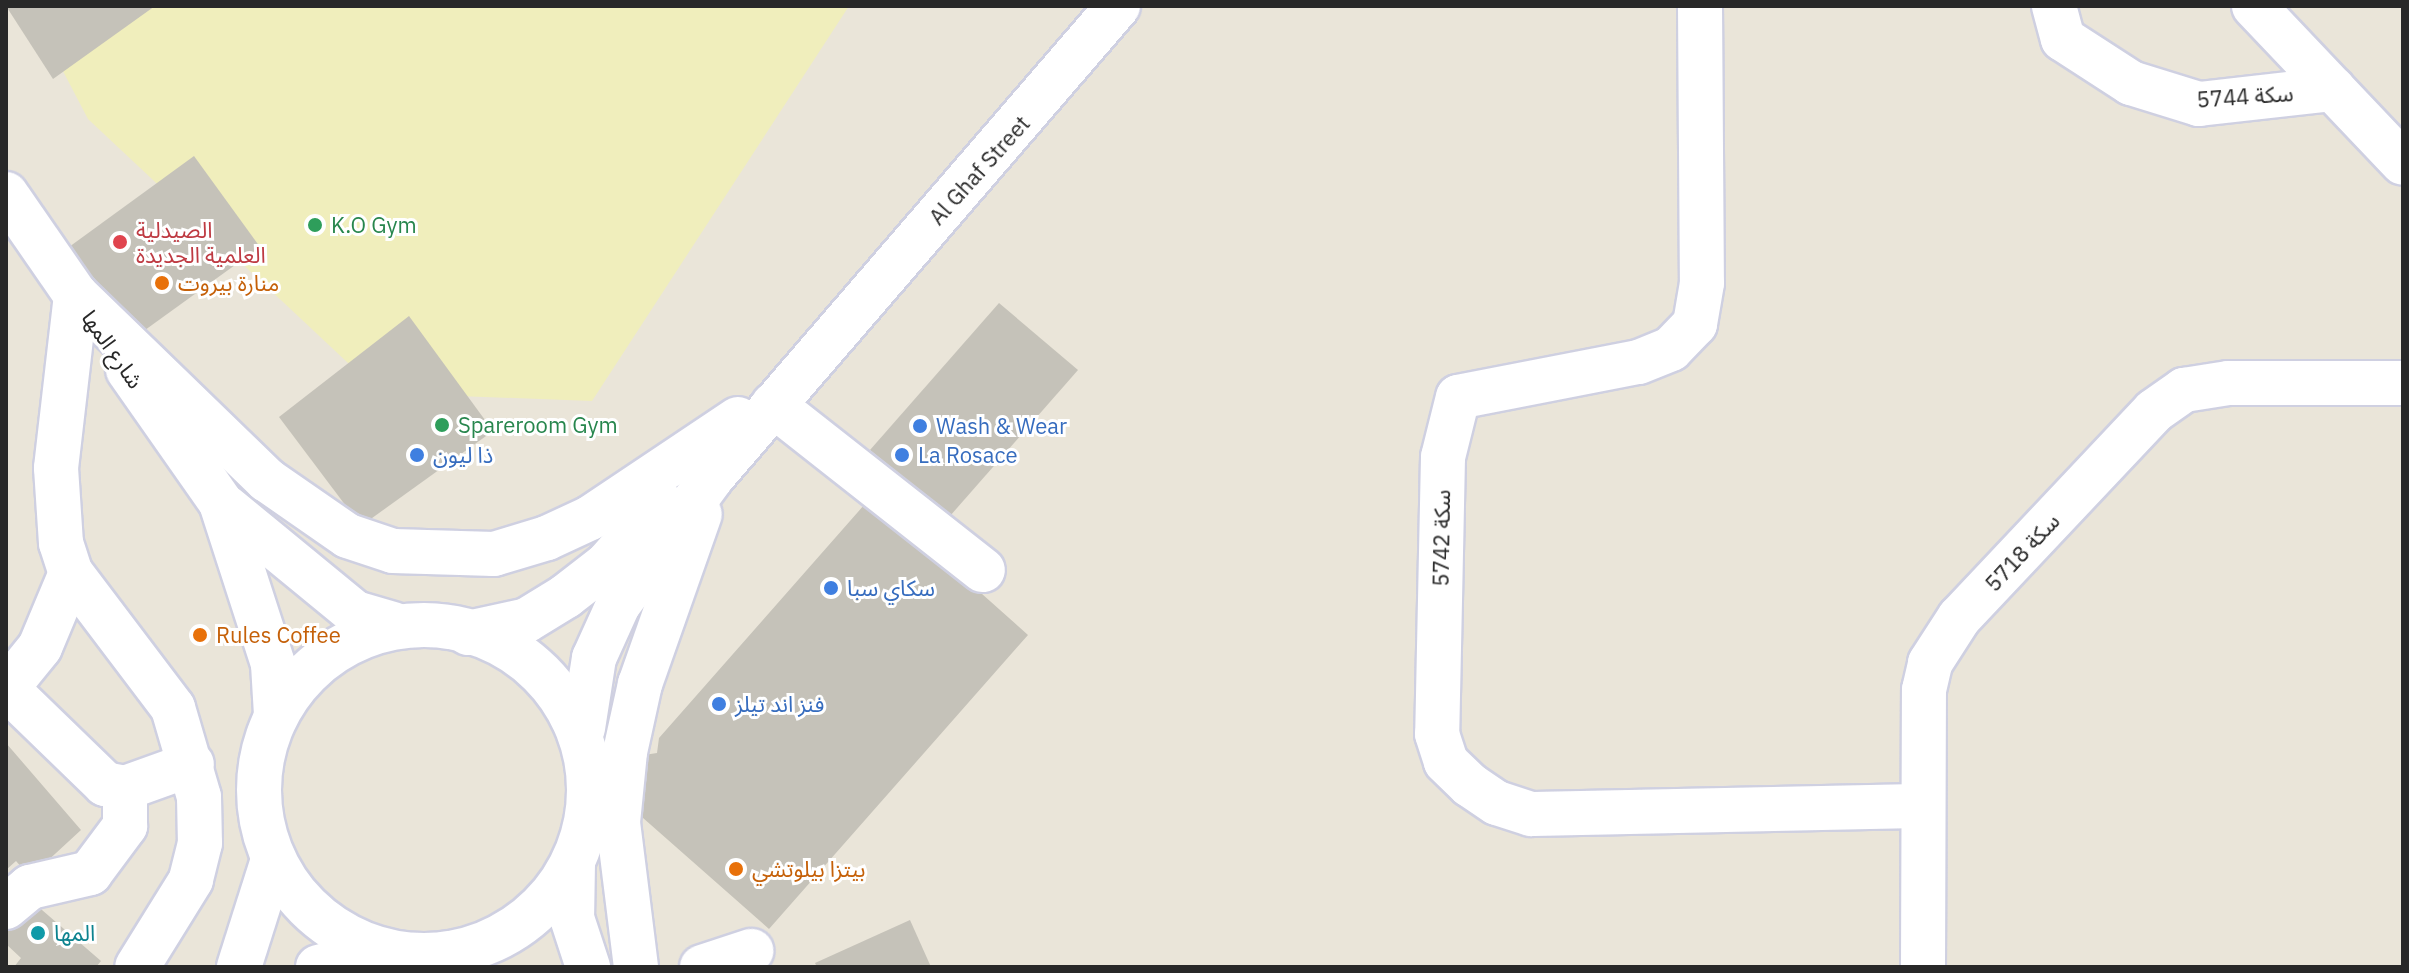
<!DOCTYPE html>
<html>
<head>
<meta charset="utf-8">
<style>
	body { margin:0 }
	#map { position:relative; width:2409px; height:973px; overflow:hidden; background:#eae5d9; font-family:"IBM Plex Sans","Noto Sans Arabic",sans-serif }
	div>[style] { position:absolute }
	.sand>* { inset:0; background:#f0eebc }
	.building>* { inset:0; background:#c5c2b9 }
	.roads { filter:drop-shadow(2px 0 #cfd0e1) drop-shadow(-2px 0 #cfd0e1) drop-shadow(0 2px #cfd0e1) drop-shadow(0 -2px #cfd0e1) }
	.minor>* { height:44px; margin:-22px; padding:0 22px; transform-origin:22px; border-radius:22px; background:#fff }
	.minor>.ring { margin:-22px; padding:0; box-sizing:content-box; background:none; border:44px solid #fff; border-radius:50% }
	.dots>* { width:22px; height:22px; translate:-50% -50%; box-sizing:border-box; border:4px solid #fff; border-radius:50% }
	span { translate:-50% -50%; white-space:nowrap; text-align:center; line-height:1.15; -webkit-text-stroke:6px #fff; paint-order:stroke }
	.street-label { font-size:22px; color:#282828 }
	.leisure-label { font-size:22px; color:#27864d }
	.left { translate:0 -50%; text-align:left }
	.health-label { font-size:22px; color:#be3a42 }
	.food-label { font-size:22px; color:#c56008 }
	.shop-label { font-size:22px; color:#366cbe }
	.culture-label { font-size:22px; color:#0d838f }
	.frame { position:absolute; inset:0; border:8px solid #282828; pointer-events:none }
</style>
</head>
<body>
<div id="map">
	<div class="sand">
		<i style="clip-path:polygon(29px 6px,849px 6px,592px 401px,380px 393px,88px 119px)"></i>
	</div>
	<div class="building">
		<i style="clip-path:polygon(6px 6px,155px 6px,53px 79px)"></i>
		<i style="clip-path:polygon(194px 156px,260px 247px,134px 338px,69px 247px)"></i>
		<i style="clip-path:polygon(999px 303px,1078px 370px,950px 516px,870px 450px)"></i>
		<i style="clip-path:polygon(409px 316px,493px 431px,361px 526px,279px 417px)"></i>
		<i style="clip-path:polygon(872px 496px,1028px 635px,769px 929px,634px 810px,644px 755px,657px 753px,659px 738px)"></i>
		<i style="clip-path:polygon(6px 743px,81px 830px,30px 877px,16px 861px,6px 870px)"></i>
		<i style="clip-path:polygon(27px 897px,101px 961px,96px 967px,14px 967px,21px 958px,6px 944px,6px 922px)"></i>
		<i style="clip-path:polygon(910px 920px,931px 967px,817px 967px,815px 963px)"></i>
	</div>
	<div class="roads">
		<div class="minor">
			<i style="left:1700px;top:6px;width:277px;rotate:89.6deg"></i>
			<i style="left:1702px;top:283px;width:42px;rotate:99.7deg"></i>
			<i style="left:1695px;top:324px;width:35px;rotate:134deg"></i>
			<i style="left:1671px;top:349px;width:35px;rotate:158deg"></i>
			<i style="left:1638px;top:362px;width:183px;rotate:169deg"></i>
			<i style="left:1458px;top:397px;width:62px;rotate:104deg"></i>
			<i style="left:1443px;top:457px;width:277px;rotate:91.2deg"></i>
			<i style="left:1437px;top:734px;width:29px;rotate:72deg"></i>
			<i style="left:1446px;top:762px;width:33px;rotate:44deg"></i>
			<i style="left:1470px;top:785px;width:32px;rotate:34deg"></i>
			<i style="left:1497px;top:803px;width:36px;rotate:18deg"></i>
			<i style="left:1531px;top:814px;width:389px;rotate:-1.2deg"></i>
			<i style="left:2054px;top:6px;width:34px;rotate:75deg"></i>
			<i style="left:2063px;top:39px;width:81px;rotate:32.9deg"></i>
			<i style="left:2131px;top:83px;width:71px;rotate:17.2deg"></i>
			<i style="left:2199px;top:104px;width:135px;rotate:-6.4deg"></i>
			<i style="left:2254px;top:6px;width:216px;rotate:46.5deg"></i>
			<i style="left:6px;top:194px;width:150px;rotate:55.4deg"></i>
			<i style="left:76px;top:295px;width:266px;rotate:44.1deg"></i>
			<i style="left:267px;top:480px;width:98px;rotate:34.7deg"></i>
			<i style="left:348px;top:536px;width:47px;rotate:18.4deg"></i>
			<i style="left:393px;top:551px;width:101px;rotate:1.7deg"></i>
			<i style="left:494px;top:554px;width:55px;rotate:-16.8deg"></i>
			<i style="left:547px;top:538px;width:47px;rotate:-24.9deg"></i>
			<i style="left:590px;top:518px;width:178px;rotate:-33.8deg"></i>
			<i style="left:76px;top:295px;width:174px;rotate:96.6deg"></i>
			<i style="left:56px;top:468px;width:75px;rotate:86.2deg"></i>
			<i style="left:61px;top:543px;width:32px;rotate:72deg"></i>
			<i style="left:71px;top:573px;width:169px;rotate:52.9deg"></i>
			<i style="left:173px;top:708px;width:93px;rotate:73.7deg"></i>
			<i style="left:199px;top:797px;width:46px;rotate:88.8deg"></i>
			<i style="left:200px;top:843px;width:38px;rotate:104deg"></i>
			<i style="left:191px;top:880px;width:102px;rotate:121.8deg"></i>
			<i style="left:128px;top:370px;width:162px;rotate:55deg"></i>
			<i style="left:221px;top:503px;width:169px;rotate:72.1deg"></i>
			<i style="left:273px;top:664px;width:51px;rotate:86.6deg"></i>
			<i style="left:773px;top:405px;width:267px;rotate:38.2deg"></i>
			<i style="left:226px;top:507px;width:167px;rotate:39.4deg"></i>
			<i style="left:355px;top:613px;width:40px;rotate:16deg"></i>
			<i class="ring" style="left:259px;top:625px;width:286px;height:286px"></i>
			<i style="left:468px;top:633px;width:60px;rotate:-12.4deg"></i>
			<i style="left:527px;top:620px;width:46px;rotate:-31.6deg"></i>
			<i style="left:566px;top:596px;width:51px;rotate:-37.8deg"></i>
			<i style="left:606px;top:565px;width:83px;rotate:-48.4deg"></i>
			<i style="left:6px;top:688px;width:138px;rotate:44.1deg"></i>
			<i style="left:105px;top:784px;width:20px;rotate:11deg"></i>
			<i style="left:125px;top:788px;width:71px;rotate:-19.7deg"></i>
			<i style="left:6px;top:689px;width:54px;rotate:-51deg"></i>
			<i style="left:40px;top:647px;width:80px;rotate:-67.3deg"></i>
			<i style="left:583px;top:728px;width:71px;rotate:-81.1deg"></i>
			<i style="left:594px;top:658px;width:58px;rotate:-65.6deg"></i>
			<i style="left:618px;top:605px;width:159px;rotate:-53.7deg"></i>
			<i style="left:712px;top:477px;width:622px;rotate:-49.24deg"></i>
			<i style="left:573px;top:863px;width:55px;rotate:91deg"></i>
			<i style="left:572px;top:918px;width:52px;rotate:71.9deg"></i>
			<i style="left:6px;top:907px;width:31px;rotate:-40deg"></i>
			<i style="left:30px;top:887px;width:62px;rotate:-13.1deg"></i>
			<i style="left:90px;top:873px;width:59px;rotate:-53.3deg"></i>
			<i style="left:125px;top:826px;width:38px;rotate:-90deg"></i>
			<i style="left:239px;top:967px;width:112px;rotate:-72.4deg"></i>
			<i style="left:318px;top:967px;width:64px;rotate:-14.5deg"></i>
			<i style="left:636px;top:967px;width:146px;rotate:-97.1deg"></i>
			<i style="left:618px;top:822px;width:70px;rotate:-84.3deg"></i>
			<i style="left:625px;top:752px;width:70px;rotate:-77.6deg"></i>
			<i style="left:640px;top:684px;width:180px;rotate:-70.6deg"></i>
			<i style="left:702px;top:967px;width:52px;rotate:-18.1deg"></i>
			<i style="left:1923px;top:967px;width:277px;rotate:-89.8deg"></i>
			<i style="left:1924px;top:690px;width:28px;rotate:-77deg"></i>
			<i style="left:1930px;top:663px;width:54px;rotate:-57.2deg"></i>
			<i style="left:1959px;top:618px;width:284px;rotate:-46.7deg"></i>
			<i style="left:2154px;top:411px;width:37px;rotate:-35deg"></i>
			<i style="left:2184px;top:390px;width:45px;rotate:-9deg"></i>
			<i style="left:2228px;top:383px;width:175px"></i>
		</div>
	</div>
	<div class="dots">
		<i style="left:315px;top:225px;background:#2e9e5b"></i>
		<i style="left:120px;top:242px;background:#e0444e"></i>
		<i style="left:162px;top:283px;background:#e8710a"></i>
		<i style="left:442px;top:425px;background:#2e9e5b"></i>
		<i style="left:920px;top:426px;background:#3f7fe0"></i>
		<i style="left:417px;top:455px;background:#3f7fe0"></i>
		<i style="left:902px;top:455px;background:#3f7fe0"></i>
		<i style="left:831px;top:588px;background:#3f7fe0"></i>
		<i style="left:200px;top:635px;background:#e8710a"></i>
		<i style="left:719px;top:704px;background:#3f7fe0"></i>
		<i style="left:736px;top:869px;background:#e8710a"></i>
		<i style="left:38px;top:933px;background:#0f9aa8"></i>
	</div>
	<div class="street-label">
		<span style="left:2245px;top:96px;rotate:-4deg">سكة 5744</span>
		<span style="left:979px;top:170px;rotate:-48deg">Al Ghaf Street</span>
		<span style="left:113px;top:349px;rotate:55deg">شارع المها</span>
		<span style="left:1441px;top:538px;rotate:-89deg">سكة 5742</span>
		<span style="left:2022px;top:552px;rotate:-47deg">سكة 5718</span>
	</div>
	<div class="leisure-label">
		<span class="left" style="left:331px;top:225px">K.O Gym</span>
		<span class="left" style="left:458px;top:425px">Spareroom Gym</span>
	</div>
	<div class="health-label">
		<span class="left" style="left:136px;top:242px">الصيدلية<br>العلمية الجديدة</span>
	</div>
	<div class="food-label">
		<span class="left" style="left:178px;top:283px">منارة بيروت</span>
		<span class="left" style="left:216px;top:635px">Rules Coffee</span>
		<span class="left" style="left:752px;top:869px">بيتزا بيلوتشي</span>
	</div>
	<div class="shop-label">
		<span class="left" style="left:936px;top:426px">Wash &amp; Wear</span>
		<span class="left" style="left:433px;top:455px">ذا ليون</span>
		<span class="left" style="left:918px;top:455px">La Rosace</span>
		<span class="left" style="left:847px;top:588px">سكاي سبا</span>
		<span class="left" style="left:735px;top:704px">فنز اند تيلز</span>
	</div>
	<div class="culture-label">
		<span class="left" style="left:54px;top:933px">المها</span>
	</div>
	<div class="frame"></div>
</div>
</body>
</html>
